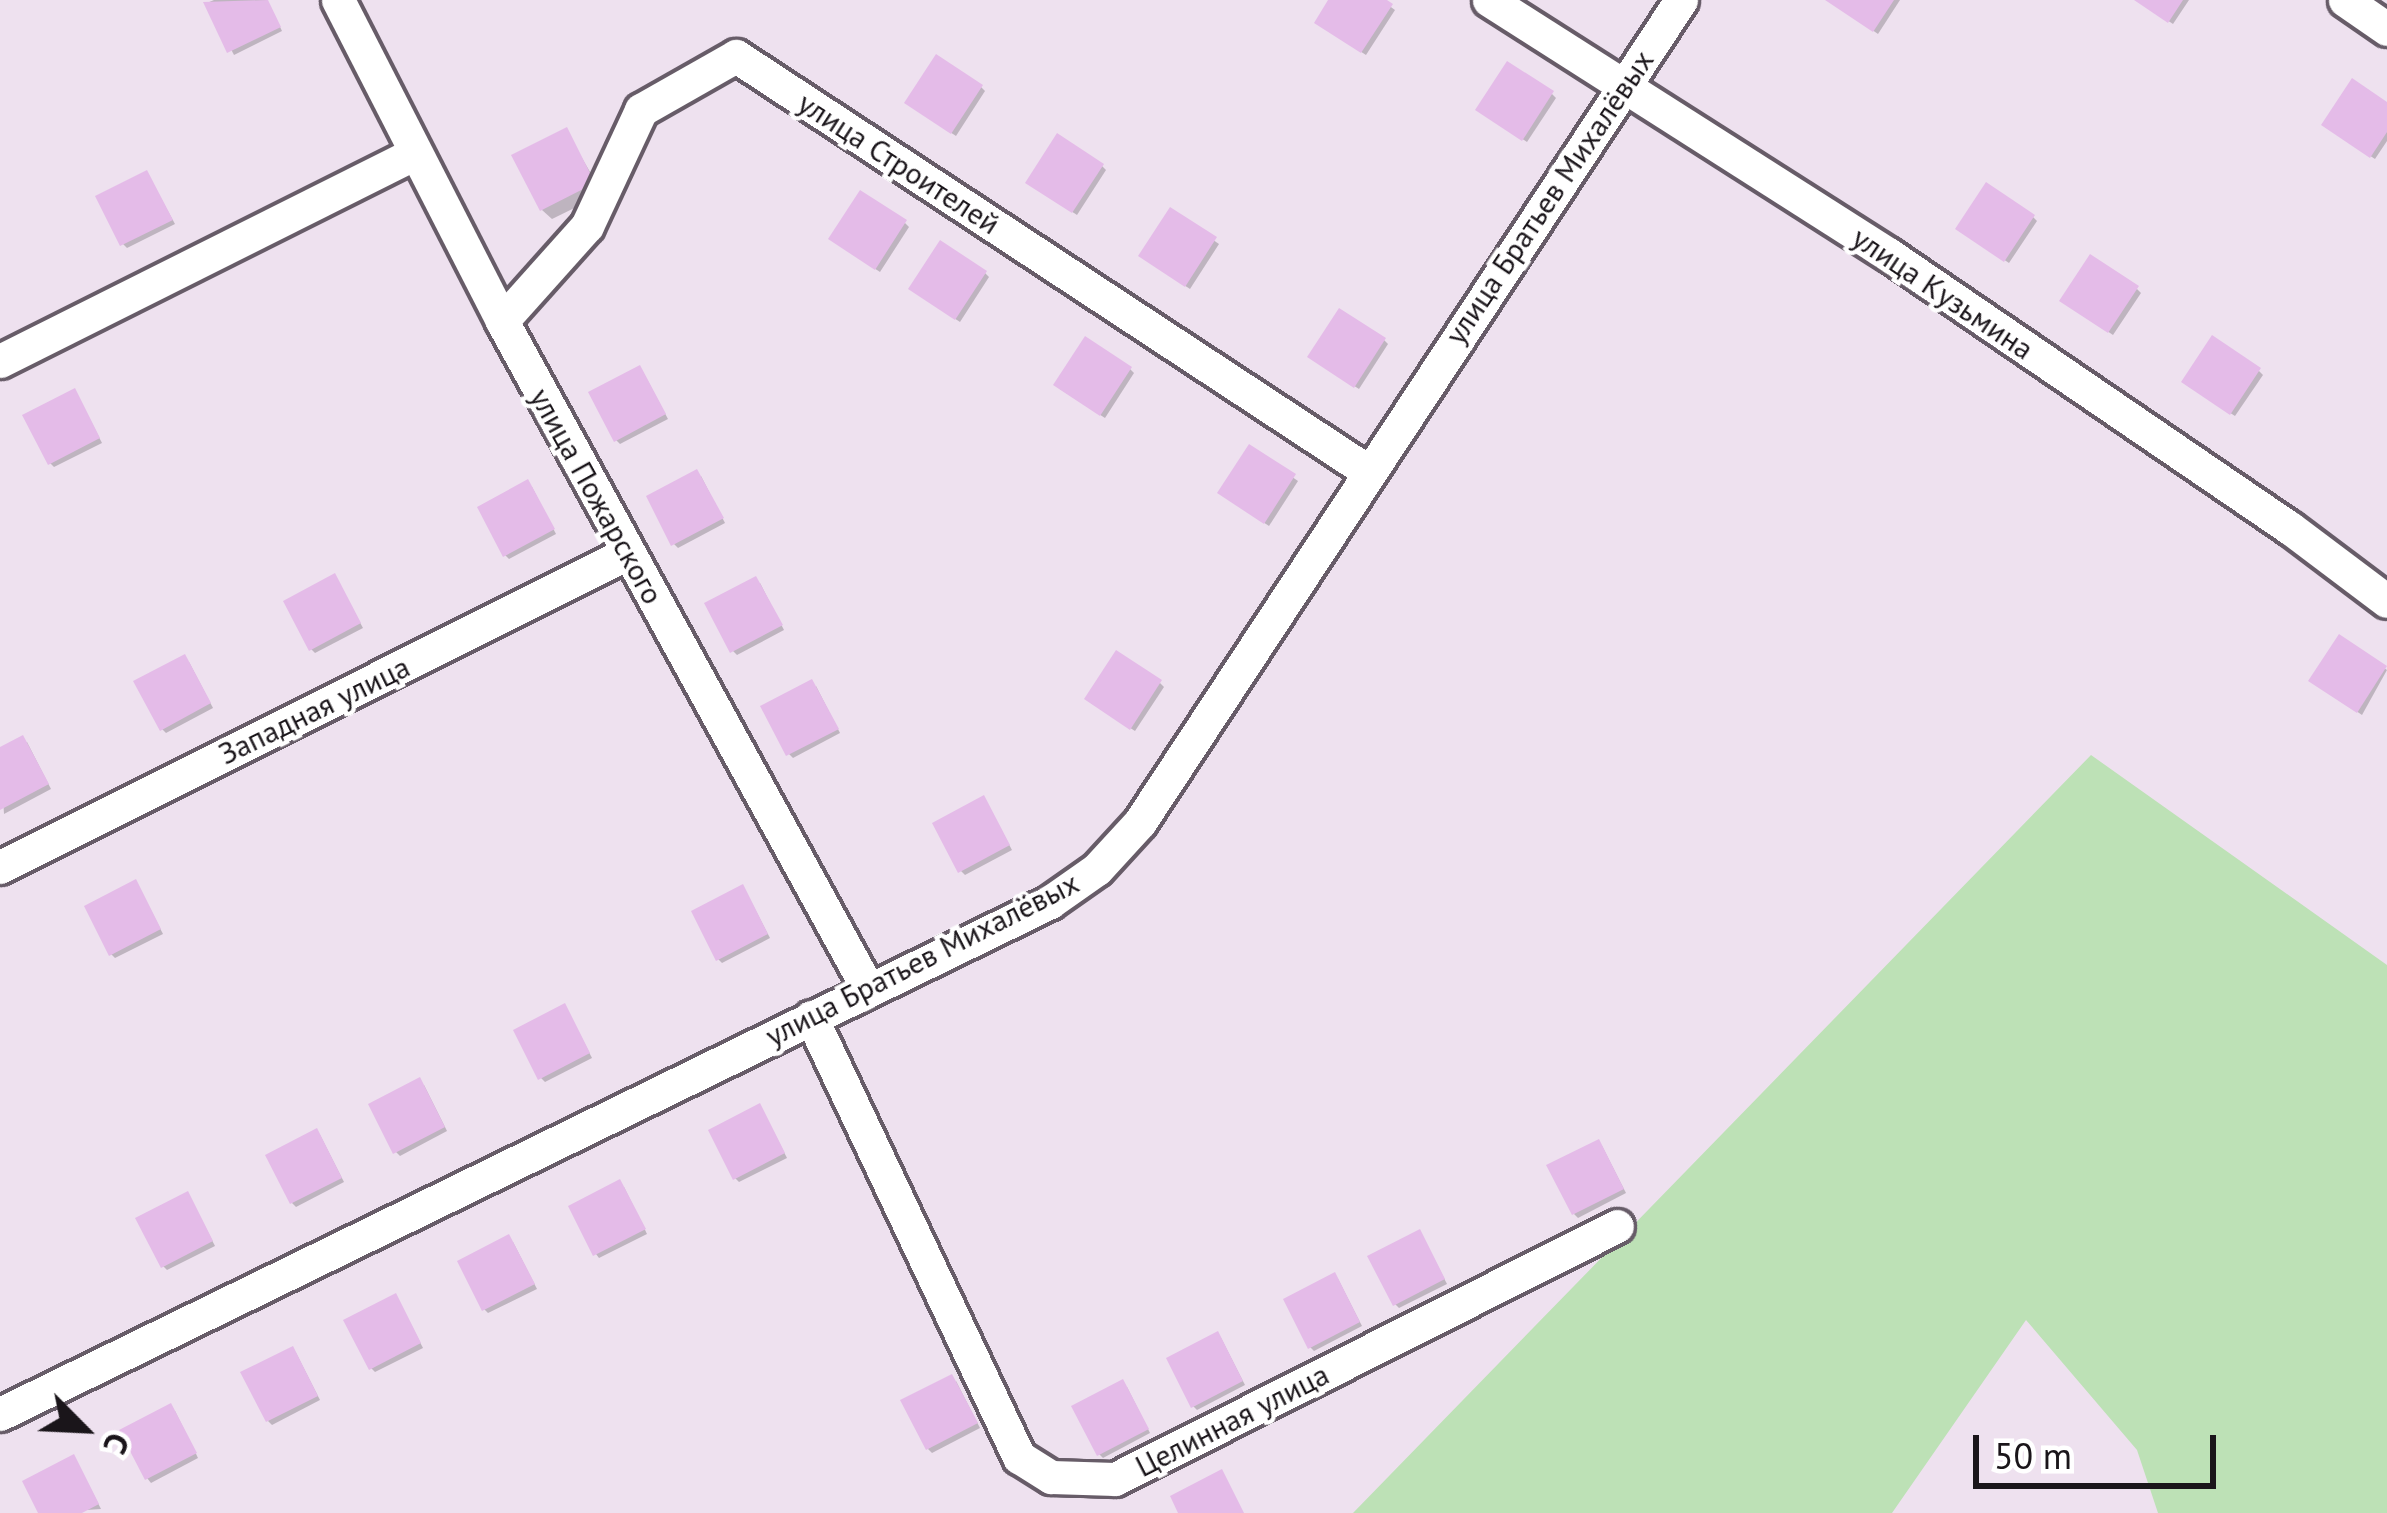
<!DOCTYPE html>
<html>
<head>
<meta charset="utf-8">
<style>
	body { margin:0 }
	#map { position:relative; width:2387px; height:1513px; overflow:hidden; background:#eee1ef; font-family:"PT Sans",sans-serif }
	div>[style] { position:absolute }
	.green>* { inset:0; background:#bde1b6 }
	.shadow>* { inset:0; background:#0003 }
	.building>* { inset:0; background:#e4bbe8 }
	.roads { filter:drop-shadow(3px 0 #675c68) drop-shadow(-3px 0 #675c68) drop-shadow(0 3px #675c68) drop-shadow(0 -3px #675c68) }
	.minor>* { height:33px; margin:-16.5px; padding:0 16.5px; transform-origin:16.5px; border-radius:16.5px; background:#fff }
	span { translate:-50% -50%; white-space:nowrap; text-align:center; line-height:1.15; -webkit-text-stroke:9px #fff; paint-order:stroke }
	.street-label { font-size:30px; color:#1a151a }
	.north { position:absolute; left:24px; top:1369px; width:120px; height:120px; -webkit-text-stroke:9px #fff; paint-order:stroke; rotate:114deg; font-size:33px; font-weight:700; line-height:48px; text-align:center; color:#1a151a }
	.north::after { content:''; display:block; margin:auto; width:42px; height:54px; background:#1a151a; clip-path:polygon(50% 0,100% 100%,50% 72%,0 100%) }
	.scale { position:absolute; left:1973px; top:1435px; width:243px; height:54px; box-sizing:border-box; border:6px solid #1a151a; border-top:0; padding-left:15px; font-size:36px; line-height:42px; white-space:nowrap; color:#1a151a; -webkit-text-stroke:9px #fff; paint-order:stroke }
</style>
</head>
<body>
<div id="map">
	<div class="green">
		<i style="clip-path:polygon(2091px 755px,2387px 965px,2387px 1513px,2158px 1513px,2137px 1450px,2026px 1320px,1892px 1513px,1353px 1513px)"></i>
	</div>
	<div class="shadow">
		<i style="clip-path:polygon(214px 0,267px 0,282px 31px,234px 55px,207px 3px)"></i>
		<i style="clip-path:polygon(1332px 0,1381px 0,1395px 10px,1366px 55px,1321px 26px)"></i>
		<i style="clip-path:polygon(1829px 0,1900px 0,1878px 34px)"></i>
		<i style="clip-path:polygon(2137px 0,2189px 0,2173px 24px)"></i>
		<i style="clip-path:polygon(981px 87px,985px 91px,956px 136px,912px 107px)"></i>
		<i style="clip-path:polygon(1552px 94px,1556px 98px,1527px 142px,1483px 114px)"></i>
		<i style="clip-path:polygon(2387px 105px,2387px 141px,2375px 159px,2329px 129px)"></i>
		<i style="clip-path:polygon(566px 131px,603px 194px,552px 219px,542px 210px)"></i>
		<i style="clip-path:polygon(1102px 166px,1106px 170px,1077px 215px,1033px 186px)"></i>
		<i style="clip-path:polygon(147px 173px,175px 224px,127px 248px,123px 244px)"></i>
		<i style="clip-path:polygon(1171px 211px,1219px 244px,1190px 289px,1146px 260px)"></i>
		<i style="clip-path:polygon(2033px 217px,2037px 221px,2009px 263px,1963px 232px)"></i>
		<i style="clip-path:polygon(905px 223px,909px 227px,880px 272px,836px 243px)"></i>
		<i style="clip-path:polygon(985px 273px,989px 277px,960px 322px,916px 293px)"></i>
		<i style="clip-path:polygon(2137px 289px,2141px 293px,2113px 335px,2067px 304px)"></i>
		<i style="clip-path:polygon(1384px 340px,1388px 344px,1359px 389px,1314px 360px)"></i>
		<i style="clip-path:polygon(1130px 369px,1134px 373px,1105px 418px,1060px 389px)"></i>
		<i style="clip-path:polygon(2259px 371px,2263px 375px,2235px 416px,2188px 386px)"></i>
		<i style="clip-path:polygon(643px 372px,668px 419px,620px 444px,616px 440px)"></i>
		<i style="clip-path:polygon(78px 396px,102px 443px,54px 467px,50px 463px)"></i>
		<i style="clip-path:polygon(1250px 448px,1298px 481px,1269px 526px,1225px 497px)"></i>
		<i style="clip-path:polygon(701px 476px,725px 523px,678px 548px,674px 544px)"></i>
		<i style="clip-path:polygon(532px 487px,556px 534px,509px 559px,505px 555px)"></i>
		<i style="clip-path:polygon(338px 581px,363px 628px,315px 653px,311px 649px)"></i>
		<i style="clip-path:polygon(760px 583px,784px 630px,737px 655px,733px 651px)"></i>
		<i style="clip-path:polygon(2340px 638px,2387px 670px,2362px 715px,2316px 684px)"></i>
		<i style="clip-path:polygon(189px 662px,213px 708px,166px 733px,162px 729px)"></i>
		<i style="clip-path:polygon(1160px 683px,1164px 687px,1135px 731px,1091px 703px)"></i>
		<i style="clip-path:polygon(816px 686px,840px 733px,793px 758px,789px 754px)"></i>
		<i style="clip-path:polygon(27px 742px,51px 789px,4px 814px,0 750px)"></i>
		<i style="clip-path:polygon(987px 803px,1012px 850px,965px 875px,961px 871px)"></i>
		<i style="clip-path:polygon(139px 887px,163px 934px,115px 958px,111px 954px)"></i>
		<i style="clip-path:polygon(746px 892px,770px 938px,722px 963px,718px 959px)"></i>
		<i style="clip-path:polygon(568px 1011px,592px 1058px,545px 1082px,541px 1078px)"></i>
		<i style="clip-path:polygon(424px 1085px,447px 1131px,400px 1156px,396px 1152px)"></i>
		<i style="clip-path:polygon(763px 1111px,787px 1158px,739px 1182px,735px 1178px)"></i>
		<i style="clip-path:polygon(320px 1135px,344px 1182px,296px 1207px,292px 1203px)"></i>
		<i style="clip-path:polygon(1602px 1146px,1626px 1193px,1578px 1218px,1574px 1214px)"></i>
		<i style="clip-path:polygon(624px 1187px,647px 1234px,599px 1258px,596px 1254px)"></i>
		<i style="clip-path:polygon(191px 1199px,215px 1246px,167px 1270px,163px 1266px)"></i>
		<i style="clip-path:polygon(1423px 1237px,1447px 1284px,1399px 1308px,1395px 1304px)"></i>
		<i style="clip-path:polygon(513px 1242px,537px 1289px,488px 1313px,484px 1309px)"></i>
		<i style="clip-path:polygon(1338px 1279px,1362px 1326px,1314px 1351px,1310px 1347px)"></i>
		<i style="clip-path:polygon(399px 1301px,423px 1348px,375px 1372px,371px 1368px)"></i>
		<i style="clip-path:polygon(1221px 1338px,1245px 1385px,1197px 1410px,1193px 1406px)"></i>
		<i style="clip-path:polygon(296px 1353px,320px 1400px,272px 1425px,268px 1421px)"></i>
		<i style="clip-path:polygon(956px 1381px,980px 1428px,932px 1453px,928px 1449px)"></i>
		<i style="clip-path:polygon(1127px 1387px,1150px 1433px,1103px 1458px,1099px 1454px)"></i>
		<i style="clip-path:polygon(175px 1411px,198px 1458px,151px 1483px,147px 1478px)"></i>
		<i style="clip-path:polygon(77px 1462px,101px 1509px,41px 1513px)"></i>
	</div>
	<div class="building">
		<i style="clip-path:polygon(268px 0,281px 27px,227px 53px,203px 2px)"></i>
		<i style="clip-path:polygon(1328px 0,1387px 0,1393px 4px,1361px 53px,1314px 23px)"></i>
		<i style="clip-path:polygon(1825px 0,1894px 0,1873px 32px)"></i>
		<i style="clip-path:polygon(2134px 0,2183px 0,2168px 23px)"></i>
		<i style="clip-path:polygon(936px 54px,983px 85px,951px 134px,904px 103px)"></i>
		<i style="clip-path:polygon(1507px 61px,1554px 91px,1522px 141px,1475px 110px)"></i>
		<i style="clip-path:polygon(2352px 78px,2387px 102px,2387px 132px,2370px 158px,2321px 125px)"></i>
		<i style="clip-path:polygon(567px 127px,595px 183px,540px 211px,511px 155px)"></i>
		<i style="clip-path:polygon(1057px 133px,1104px 164px,1072px 213px,1025px 183px)"></i>
		<i style="clip-path:polygon(147px 170px,173px 220px,120px 246px,95px 196px)"></i>
		<i style="clip-path:polygon(1986px 182px,2035px 215px,2004px 262px,1955px 229px)"></i>
		<i style="clip-path:polygon(860px 190px,907px 220px,875px 270px,828px 239px)"></i>
		<i style="clip-path:polygon(1170px 207px,1217px 237px,1185px 287px,1138px 256px)"></i>
		<i style="clip-path:polygon(940px 240px,987px 271px,955px 320px,908px 289px)"></i>
		<i style="clip-path:polygon(2090px 254px,2139px 286px,2108px 333px,2059px 301px)"></i>
		<i style="clip-path:polygon(1339px 308px,1386px 338px,1354px 388px,1307px 357px)"></i>
		<i style="clip-path:polygon(2212px 335px,2261px 368px,2230px 415px,2181px 382px)"></i>
		<i style="clip-path:polygon(1085px 336px,1132px 367px,1100px 416px,1053px 385px)"></i>
		<i style="clip-path:polygon(640px 365px,666px 414px,614px 442px,588px 392px)"></i>
		<i style="clip-path:polygon(75px 388px,100px 438px,48px 465px,22px 415px)"></i>
		<i style="clip-path:polygon(1249px 444px,1296px 474px,1264px 524px,1217px 493px)"></i>
		<i style="clip-path:polygon(697px 469px,724px 518px,671px 546px,646px 496px)"></i>
		<i style="clip-path:polygon(528px 479px,555px 529px,503px 557px,477px 507px)"></i>
		<i style="clip-path:polygon(335px 573px,361px 623px,309px 651px,283px 601px)"></i>
		<i style="clip-path:polygon(756px 576px,783px 625px,730px 653px,704px 603px)"></i>
		<i style="clip-path:polygon(2339px 634px,2387px 666px,2357px 713px,2308px 681px)"></i>
		<i style="clip-path:polygon(1116px 650px,1162px 680px,1130px 730px,1084px 699px)"></i>
		<i style="clip-path:polygon(185px 654px,211px 703px,160px 731px,133px 681px)"></i>
		<i style="clip-path:polygon(812px 679px,839px 729px,786px 756px,760px 706px)"></i>
		<i style="clip-path:polygon(23px 735px,49px 784px,0 810px,0 747px)"></i>
		<i style="clip-path:polygon(984px 795px,1010px 845px,958px 873px,932px 823px)"></i>
		<i style="clip-path:polygon(136px 879px,161px 929px,109px 956px,84px 906px)"></i>
		<i style="clip-path:polygon(743px 884px,768px 934px,716px 961px,691px 911px)"></i>
		<i style="clip-path:polygon(565px 1003px,590px 1053px,538px 1080px,513px 1030px)"></i>
		<i style="clip-path:polygon(420px 1077px,445px 1127px,393px 1154px,368px 1104px)"></i>
		<i style="clip-path:polygon(760px 1103px,785px 1153px,733px 1180px,708px 1130px)"></i>
		<i style="clip-path:polygon(317px 1128px,342px 1178px,290px 1204px,265px 1155px)"></i>
		<i style="clip-path:polygon(1599px 1139px,1624px 1189px,1572px 1215px,1546px 1165px)"></i>
		<i style="clip-path:polygon(620px 1179px,646px 1229px,593px 1256px,568px 1206px)"></i>
		<i style="clip-path:polygon(188px 1191px,213px 1241px,161px 1268px,135px 1218px)"></i>
		<i style="clip-path:polygon(1420px 1229px,1445px 1279px,1393px 1306px,1367px 1256px)"></i>
		<i style="clip-path:polygon(509px 1234px,535px 1284px,482px 1311px,457px 1261px)"></i>
		<i style="clip-path:polygon(1335px 1272px,1360px 1322px,1308px 1349px,1283px 1299px)"></i>
		<i style="clip-path:polygon(396px 1293px,421px 1343px,369px 1370px,343px 1320px)"></i>
		<i style="clip-path:polygon(1218px 1331px,1243px 1381px,1191px 1408px,1166px 1358px)"></i>
		<i style="clip-path:polygon(293px 1346px,318px 1396px,266px 1422px,240px 1372px)"></i>
		<i style="clip-path:polygon(952px 1374px,978px 1423px,926px 1450px,900px 1400px)"></i>
		<i style="clip-path:polygon(1123px 1379px,1149px 1429px,1097px 1456px,1071px 1406px)"></i>
		<i style="clip-path:polygon(171px 1403px,197px 1453px,145px 1480px,119px 1430px)"></i>
		<i style="clip-path:polygon(74px 1454px,99px 1504px,82px 1513px,38px 1513px,22px 1481px)"></i>
		<i style="clip-path:polygon(1222px 1469px,1244px 1513px,1178px 1513px,1170px 1496px)"></i>
	</div>
	<div class="roads">
		<div class="minor">
			<i style="left:338px;top:0;width:360px;rotate:62.9deg"></i>
			<i style="left:502px;top:321px;width:759px;rotate:61.28deg"></i>
			<i style="left:1489px;top:0;width:473px;rotate:32.5deg"></i>
			<i style="left:1888px;top:254px;width:486px;rotate:34.3deg"></i>
			<i style="left:2290px;top:528px;width:121px;rotate:37deg"></i>
			<i style="left:2345px;top:0;width:51px;rotate:34.6deg"></i>
			<i style="left:502px;top:321px;width:127px;rotate:-48.2deg"></i>
			<i style="left:587px;top:226px;width:128px;rotate:-65deg"></i>
			<i style="left:641px;top:110px;width:109px;rotate:-29.6deg"></i>
			<i style="left:736px;top:56px;width:754px;rotate:33.31deg"></i>
			<i style="left:0;top:361px;width:463px;rotate:-26.6deg"></i>
			<i style="left:0;top:867px;width:702px;rotate:-26.57deg"></i>
			<i style="left:811px;top:1017px;width:487px;rotate:64.7deg"></i>
			<i style="left:1019px;top:1457px;width:38px;rotate:32deg"></i>
			<i style="left:1051px;top:1477px;width:64px;rotate:1.8deg"></i>
			<i style="left:1115px;top:1479px;width:562px;rotate:-26.75deg"></i>
			<i style="left:0;top:1414px;width:1168px;rotate:-25.99deg"></i>
			<i style="left:1050px;top:902px;width:57px;rotate:-35.1deg"></i>
			<i style="left:1097px;top:869px;width:64px;rotate:-47.5deg"></i>
			<i style="left:1140px;top:822px;width:984px;rotate:-56.65deg"></i>
		</div>
	</div>
	<div class="street-label">
		<span style="left:899px;top:163px;rotate:33deg">улица Строителей</span>
		<span style="left:1549px;top:197px;rotate:-56deg">улица Братьев Михалёвых</span>
		<span style="left:1943px;top:293px;rotate:34deg">улица Кузьмина</span>
		<span style="left:597px;top:496px;rotate:61deg">улица Пожарского</span>
		<span style="left:314px;top:710px;rotate:-26deg">Западная улица</span>
		<span style="left:922px;top:959px;rotate:-27deg">улица Братьев Михалёвых</span>
		<span style="left:1232px;top:1420px;rotate:-27deg">Целинная улица</span>
	</div>
	<div class="north">С</div>
	<div class="scale">50 m</div>
</div>
</body>
</html>
